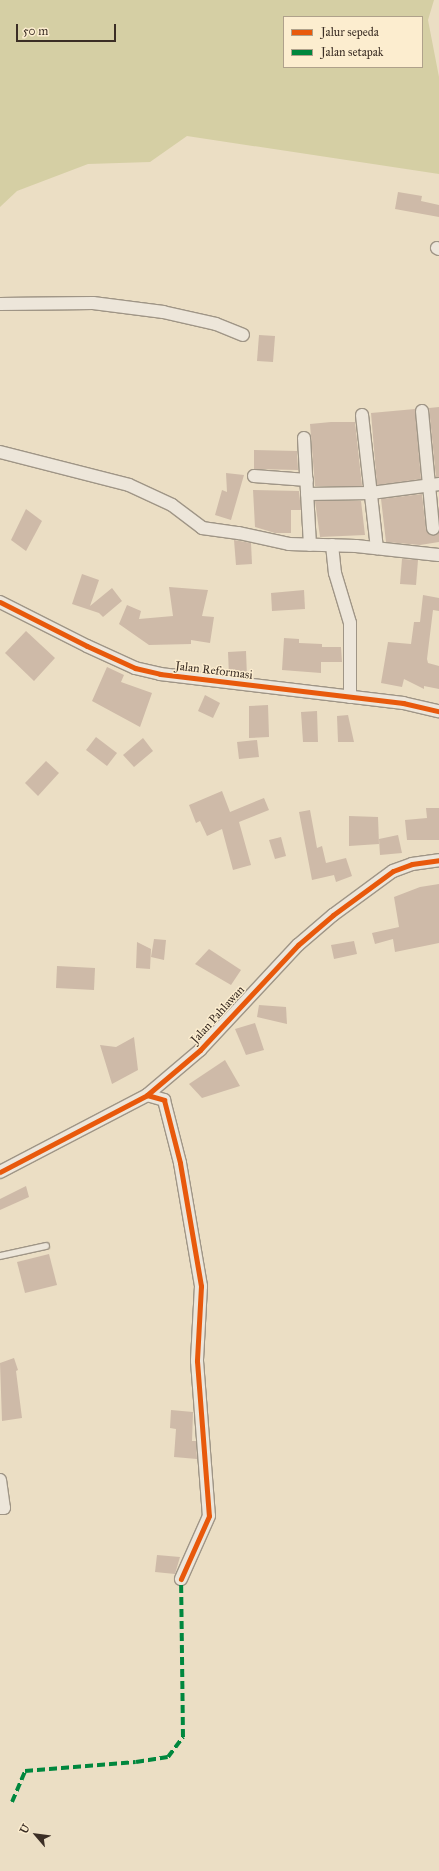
<!DOCTYPE html>
<html>
<head>
<meta charset="utf-8">
<style>
	body { margin:0 }
	#map { position:relative; width:439px; height:1871px; overflow:hidden; background:#ebdec4; font-family:"IM FELL Great Primer",serif }
	div>[style] { position:absolute }
	.green>* { inset:0; background:#d5cfa4 }
	.building>* { inset:0; background:#cebaa8 }
	.roads { filter:drop-shadow(1px 0 #9f9586) drop-shadow(-1px 0 #9f9586) drop-shadow(0 1px #9f9586) drop-shadow(0 -1px #9f9586) }
	.lane>* { height:6px; margin:-3px; padding:0 3px; transform-origin:3px; border-radius:3px; background:#ede6da }
	.street>* { height:12px; margin:-6px; padding:0 6px; transform-origin:6px; border-radius:6px; background:#ede6da }
	.quiet>* { height:4px; margin-top:-2px; transform-origin:0; background:repeating-linear-gradient(90deg,#00873e 0 8px,transparent 0 12px) }
	.cycleway>* { height:5px; margin:-2.5px; padding:0 2.5px; transform-origin:2.5px; border-radius:2.5px; background:#e8590c }
	span { translate:-50% -50%; white-space:nowrap; text-align:center; line-height:1.15; -webkit-text-stroke:3px #fcedcf; paint-order:stroke }
	.street-label { font-size:12px; color:#3b2e25 }
	.legend { position:absolute; left:283px; top:16px; width:140px; height:52px; box-sizing:border-box; background:#fcedcf; border:1px solid #afa18b; margin:0; padding:5px 7px; list-style:none; font-size:12px; color:#3b2e25 }
	.legend li { display:flex; align-items:center; gap:8px; height:20px }
	.legend b { width:20px; border:1px solid #afa18b }
	.north { position:absolute; left:16px; top:1815px; width:40px; height:40px; -webkit-text-stroke:3px #fcedcf; paint-order:stroke; rotate:298deg; font-size:11px; font-weight:700; line-height:16px; text-align:center; color:#3b2e25 }
	.north::after { content:''; display:block; margin:auto; width:14px; height:18px; background:#3b2e25; clip-path:polygon(50% 0,100% 100%,50% 72%,0 100%) }
	.scale { position:absolute; left:16px; top:24px; width:100px; height:18px; box-sizing:border-box; border:2px solid #3b2e25; border-top:0; padding-left:5px; font-size:12px; line-height:14px; white-space:nowrap; color:#3b2e25; -webkit-text-stroke:3px #fcedcf; paint-order:stroke }
</style>
</head>
<body>
<div id="map">
	<div class="green">
		<i style="clip-path:polygon(evenodd,0 0,434px 0,428px 20px,439px 77px,439px 174px,187px 136px,150px 162px,88px 164px,17px 191px,0 207px,0 0,284px 17px,422px 17px,422px 67px,284px 67px,284px 17px)"></i>
	</div>
	<div class="building">
		<i style="clip-path:polygon(398px 192px,422px 196px,421px 201px,439px 205px,439px 217px,395px 209px)"></i>
		<i style="clip-path:polygon(259px 335px,275px 336px,273px 362px,257px 361px)"></i>
		<i style="clip-path:polygon(439px 407px,439px 477px,436px 477px,429px 408px)"></i>
		<i style="clip-path:polygon(415px 409px,421px 479px,377px 485px,371px 413px)"></i>
		<i style="clip-path:polygon(331px 422px,355px 422px,362px 486px,315px 486px,310px 424px)"></i>
		<i style="clip-path:polygon(254px 450px,297px 451px,298px 470px,254px 469px)"></i>
		<i style="clip-path:polygon(226px 473px,244px 475px,231px 520px,215px 515px,222px 490px,227px 492px)"></i>
		<i style="clip-path:polygon(253px 490px,299px 491px,301px 510px,291px 510px,291px 533px,275px 533px,255px 527px)"></i>
		<i style="clip-path:polygon(422px 494px,426px 529px,430px 535px,439px 532px,439px 542px,420px 545px,386px 542px,381px 499px)"></i>
		<i style="clip-path:polygon(315px 501px,361px 501px,365px 535px,320px 537px)"></i>
		<i style="clip-path:polygon(26px 509px,42px 521px,26px 551px,11px 540px)"></i>
		<i style="clip-path:polygon(234px 540px,251px 543px,252px 564px,236px 565px)"></i>
		<i style="clip-path:polygon(402px 559px,418px 560px,416px 585px,400px 584px)"></i>
		<i style="clip-path:polygon(82px 574px,99px 580px,90px 606px,112px 588px,122px 601px,103px 617px,99px 613px,72px 604px)"></i>
		<i style="clip-path:polygon(169px 587px,208px 590px,202px 616px,214px 617px,210px 643px,191px 640px,191px 644px,149px 645px,119px 624px,127px 605px,141px 611px,139px 619px,173px 616px)"></i>
		<i style="clip-path:polygon(304px 590px,305px 609px,272px 611px,271px 593px)"></i>
		<i style="clip-path:polygon(423px 595px,439px 598px,439px 611px,433px 610px,427px 659px,428px 663px,439px 666px,439px 689px,424px 686px,424px 689px,404px 679px,402px 687px,381px 683px,388px 642px,411px 644px,414px 622px,420px 622px)"></i>
		<i style="clip-path:polygon(26px 631px,55px 658px,34px 681px,5px 653px)"></i>
		<i style="clip-path:polygon(284px 638px,299px 639px,299px 643px,322px 644px,322px 647px,341px 647px,342px 662px,321px 662px,321px 673px,282px 670px)"></i>
		<i style="clip-path:polygon(246px 651px,247px 677px,229px 675px,228px 652px)"></i>
		<i style="clip-path:polygon(107px 667px,124px 675px,121px 682px,152px 693px,140px 727px,92px 701px)"></i>
		<i style="clip-path:polygon(205px 695px,220px 703px,213px 718px,198px 711px)"></i>
		<i style="clip-path:polygon(268px 705px,269px 737px,249px 738px,249px 706px)"></i>
		<i style="clip-path:polygon(317px 711px,318px 742px,303px 742px,301px 712px)"></i>
		<i style="clip-path:polygon(348px 715px,354px 742px,338px 742px,337px 716px)"></i>
		<i style="clip-path:polygon(96px 737px,117px 753px,107px 766px,86px 750px)"></i>
		<i style="clip-path:polygon(143px 738px,153px 751px,134px 767px,123px 755px)"></i>
		<i style="clip-path:polygon(257px 740px,259px 757px,239px 759px,237px 742px)"></i>
		<i style="clip-path:polygon(46px 761px,59px 773px,38px 796px,25px 783px)"></i>
		<i style="clip-path:polygon(222px 791px,230px 812px,264px 798px,269px 810px,239px 822px,251px 865px,233px 870px,222px 829px,207px 836px,200px 821px,196px 823px,189px 805px)"></i>
		<i style="clip-path:polygon(426px 808px,439px 808px,439px 840px,407px 840px,405px 820px,427px 818px)"></i>
		<i style="clip-path:polygon(310px 810px,317px 848px,322px 846px,326px 863px,346px 858px,352px 876px,336px 882px,334px 875px,312px 880px,299px 812px)"></i>
		<i style="clip-path:polygon(349px 816px,378px 817px,379px 844px,349px 846px)"></i>
		<i style="clip-path:polygon(398px 835px,402px 853px,380px 855px,379px 839px)"></i>
		<i style="clip-path:polygon(281px 837px,286px 856px,275px 859px,269px 840px)"></i>
		<i style="clip-path:polygon(439px 884px,439px 943px,395px 952px,393px 939px,375px 944px,372px 933px,399px 927px,394px 897px,420px 887px)"></i>
		<i style="clip-path:polygon(154px 939px,166px 940px,164px 960px,151px 957px)"></i>
		<i style="clip-path:polygon(354px 941px,357px 954px,334px 959px,331px 945px)"></i>
		<i style="clip-path:polygon(137px 942px,151px 949px,150px 969px,136px 968px)"></i>
		<i style="clip-path:polygon(209px 949px,241px 970px,231px 985px,195px 964px)"></i>
		<i style="clip-path:polygon(57px 966px,95px 968px,94px 990px,56px 988px)"></i>
		<i style="clip-path:polygon(259px 1005px,286px 1007px,287px 1024px,257px 1017px)"></i>
		<i style="clip-path:polygon(255px 1023px,264px 1050px,246px 1055px,235px 1029px)"></i>
		<i style="clip-path:polygon(134px 1037px,138px 1070px,112px 1084px,100px 1045px,116px 1047px)"></i>
		<i style="clip-path:polygon(225px 1060px,240px 1086px,202px 1098px,189px 1084px)"></i>
		<i style="clip-path:polygon(26px 1186px,29px 1197px,0 1210px,0 1199px)"></i>
		<i style="clip-path:polygon(49px 1254px,57px 1285px,25px 1293px,17px 1262px)"></i>
		<i style="clip-path:polygon(14px 1358px,18px 1370px,16px 1371px,22px 1418px,2px 1421px,0 1363px)"></i>
		<i style="clip-path:polygon(171px 1410px,193px 1412px,192px 1441px,196px 1441px,197px 1459px,174px 1457px,176px 1429px,170px 1428px)"></i>
		<i style="clip-path:polygon(157px 1555px,180px 1557px,175px 1574px,155px 1572px)"></i>
	</div>
	<div class="roads">
		<div class="lane">
			<i style="left:0;top:1256px;width:47px;rotate:-12.3deg"></i>
		</div>
		<div class="street">
			<i style="left:437px;top:248px;width:2px;rotate:27deg"></i>
			<i style="left:0;top:304px;width:93px;rotate:-0.6deg"></i>
			<i style="left:93px;top:303px;width:71px;rotate:7.3deg"></i>
			<i style="left:163px;top:312px;width:54px;rotate:12.8deg"></i>
			<i style="left:216px;top:324px;width:29px;rotate:22deg"></i>
			<i style="left:422px;top:411px;width:118px;rotate:84.6deg"></i>
			<i style="left:362px;top:415px;width:134px;rotate:83.6deg"></i>
			<i style="left:304px;top:438px;width:107px;rotate:86.8deg"></i>
			<i style="left:0;top:452px;width:133px;rotate:14.3deg"></i>
			<i style="left:129px;top:485px;width:47px;rotate:24.9deg"></i>
			<i style="left:172px;top:505px;width:38px;rotate:37deg"></i>
			<i style="left:202px;top:528px;width:37px;rotate:8deg"></i>
			<i style="left:239px;top:533px;width:51px;rotate:12.4deg"></i>
			<i style="left:289px;top:544px;width:67px;rotate:1.7deg"></i>
			<i style="left:356px;top:546px;width:83px;rotate:6.2deg"></i>
			<i style="left:254px;top:476px;width:53px;rotate:4.3deg"></i>
			<i style="left:307px;top:494px;width:64px;rotate:-0.9deg"></i>
			<i style="left:371px;top:493px;width:69px;rotate:-7.5deg"></i>
			<i style="left:332px;top:545px;width:28px;rotate:84deg"></i>
			<i style="left:335px;top:573px;width:52px;rotate:73.3deg"></i>
			<i style="left:350px;top:623px;width:74px;rotate:90deg"></i>
			<i style="left:0;top:602px;width:97px;rotate:26.8deg"></i>
			<i style="left:87px;top:646px;width:53px;rotate:24.6deg"></i>
			<i style="left:135px;top:668px;width:26px;rotate:13deg"></i>
			<i style="left:160px;top:674px;width:245px;rotate:6.8deg"></i>
			<i style="left:403px;top:703px;width:37px;rotate:13deg"></i>
			<i style="left:147px;top:1095px;width:18px;rotate:16deg"></i>
			<i style="left:164px;top:1100px;width:65px;rotate:75.7deg"></i>
			<i style="left:180px;top:1163px;width:125px;rotate:80.3deg"></i>
			<i style="left:201px;top:1286px;width:75px;rotate:93.1deg"></i>
			<i style="left:197px;top:1361px;width:155px;rotate:85.6deg"></i>
			<i style="left:209px;top:1516px;width:69px;rotate:114deg"></i>
			<i style="left:0;top:1172px;width:166px;rotate:-27.6deg"></i>
			<i style="left:147px;top:1095px;width:70px;rotate:-40.3deg"></i>
			<i style="left:200px;top:1050px;width:144px;rotate:-47deg"></i>
			<i style="left:298px;top:945px;width:46px;rotate:-40.6deg"></i>
			<i style="left:333px;top:915px;width:74px;rotate:-36.3deg"></i>
			<i style="left:393px;top:871px;width:20px;rotate:-20deg"></i>
			<i style="left:412px;top:864px;width:27px;rotate:-8deg"></i>
			<i style="left:0;top:1480px;width:28px;rotate:82deg"></i>
			<i style="left:4px;top:1508px;width:4px;rotate:180deg"></i>
		</div>
	</div>
	<div class="quiet">
		<i style="left:12px;top:1802px;width:34px;rotate:-67deg"></i>
		<i style="left:25px;top:1771px;width:111px;rotate:-4.6deg"></i>
		<i style="left:136px;top:1762px;width:32px;rotate:-9deg"></i>
		<i style="left:168px;top:1757px;width:25px;rotate:-53deg"></i>
		<i style="left:183px;top:1737px;width:158px;rotate:-90.7deg"></i>
	</div>
	<div class="cycleway">
		<i style="left:0;top:602px;width:97px;rotate:26.8deg"></i>
		<i style="left:87px;top:646px;width:53px;rotate:24.6deg"></i>
		<i style="left:135px;top:668px;width:26px;rotate:13deg"></i>
		<i style="left:160px;top:674px;width:245px;rotate:6.8deg"></i>
		<i style="left:403px;top:703px;width:37px;rotate:13deg"></i>
		<i style="left:147px;top:1095px;width:18px;rotate:16deg"></i>
		<i style="left:164px;top:1100px;width:65px;rotate:75.7deg"></i>
		<i style="left:180px;top:1163px;width:125px;rotate:80.3deg"></i>
		<i style="left:201px;top:1286px;width:75px;rotate:93.1deg"></i>
		<i style="left:197px;top:1361px;width:155px;rotate:85.6deg"></i>
		<i style="left:209px;top:1516px;width:69px;rotate:114deg"></i>
		<i style="left:0;top:1172px;width:166px;rotate:-27.6deg"></i>
		<i style="left:147px;top:1095px;width:70px;rotate:-40.3deg"></i>
		<i style="left:200px;top:1050px;width:144px;rotate:-47deg"></i>
		<i style="left:298px;top:945px;width:46px;rotate:-40.6deg"></i>
		<i style="left:333px;top:915px;width:74px;rotate:-36.3deg"></i>
		<i style="left:393px;top:871px;width:20px;rotate:-20deg"></i>
		<i style="left:412px;top:864px;width:27px;rotate:-8deg"></i>
	</div>
	<div class="street-label">
		<span style="left:214px;top:671px;rotate:7deg">Jalan Reformasi</span>
		<span style="left:218px;top:1015px;rotate:-48deg">Jalan Pahlawan</span>
	</div>
	<ul class="legend">
	<li><b style="height:5px;background:#e8590c"></b>Jalur sepeda</li>
	<li><b style="height:5px;background:#00873e"></b>Jalan setapak</li>
	</ul>
	<div class="north">U</div>
	<div class="scale">50 m</div>
</div>
</body>
</html>
